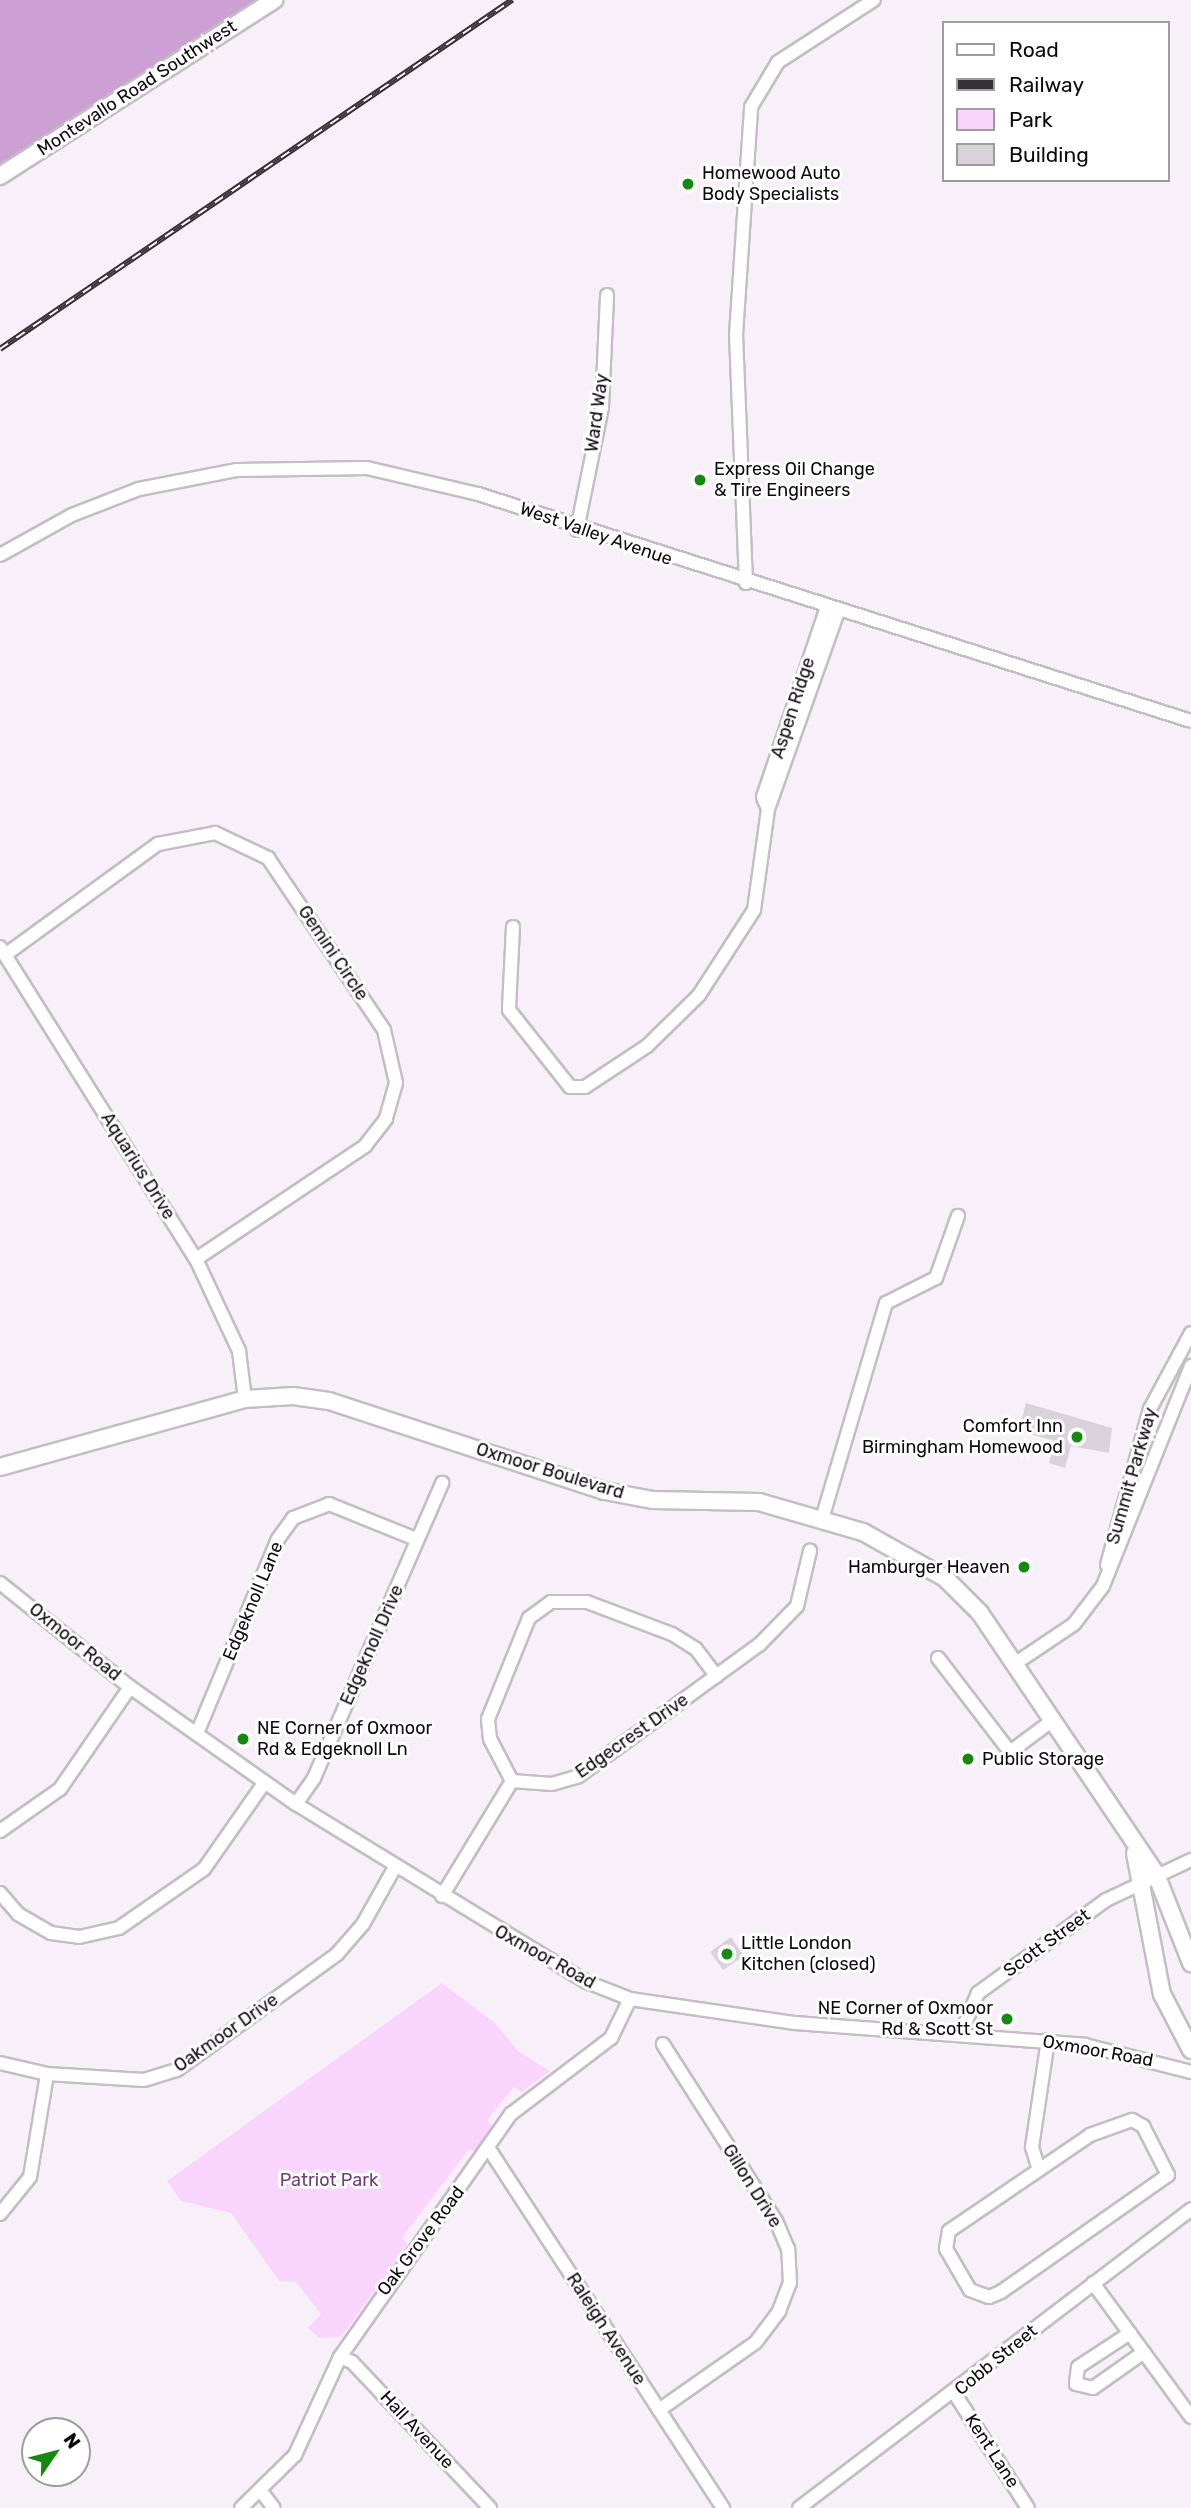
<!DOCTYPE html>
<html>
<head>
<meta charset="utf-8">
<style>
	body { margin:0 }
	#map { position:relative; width:1191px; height:2508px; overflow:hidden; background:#f8f0f9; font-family:Rubik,sans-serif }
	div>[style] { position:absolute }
	.green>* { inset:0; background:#f9d5fd }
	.forest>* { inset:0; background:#cca0d2 }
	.building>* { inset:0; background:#dad2db }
	.roads { filter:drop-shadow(2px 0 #c4bdc5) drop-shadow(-2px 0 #c4bdc5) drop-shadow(0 2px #c4bdc5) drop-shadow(0 -2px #c4bdc5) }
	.minor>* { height:12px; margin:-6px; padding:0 6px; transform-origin:6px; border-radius:6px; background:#fff }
	.major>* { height:16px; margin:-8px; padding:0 8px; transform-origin:8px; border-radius:8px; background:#fff }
	.rail>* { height:6px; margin-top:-3px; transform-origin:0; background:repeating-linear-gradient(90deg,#fff 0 10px,#353135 0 20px); box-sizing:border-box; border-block:2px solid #353135 }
	.dots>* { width:19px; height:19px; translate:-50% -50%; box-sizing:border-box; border:4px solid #fff; border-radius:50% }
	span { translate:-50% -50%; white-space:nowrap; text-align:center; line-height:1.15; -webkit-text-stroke:6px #fff; paint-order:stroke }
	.street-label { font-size:18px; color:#0d0a0d }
	.poi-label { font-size:18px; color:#0d0a0d }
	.left { translate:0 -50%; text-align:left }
	.right { translate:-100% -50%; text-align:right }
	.park-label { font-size:18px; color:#723c7a }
	.legend { position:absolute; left:942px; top:21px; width:228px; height:161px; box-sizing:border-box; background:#fff; border:2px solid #9e9d9e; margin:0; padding:9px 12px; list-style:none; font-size:21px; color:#0d0a0d }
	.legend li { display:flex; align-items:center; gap:14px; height:35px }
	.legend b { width:35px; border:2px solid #9e9d9e }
	.north { position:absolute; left:21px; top:2417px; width:70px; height:70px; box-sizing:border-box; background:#fff; border:2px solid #9e9d9e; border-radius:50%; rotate:55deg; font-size:19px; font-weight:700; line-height:28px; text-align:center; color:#0d0a0d }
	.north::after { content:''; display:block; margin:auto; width:24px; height:32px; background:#158a0f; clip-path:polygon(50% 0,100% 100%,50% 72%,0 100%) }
</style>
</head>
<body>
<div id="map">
	<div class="green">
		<i style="clip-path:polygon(442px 1983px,495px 2023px,518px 2051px,550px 2071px,521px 2092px,515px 2086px,487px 2120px,492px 2126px,477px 2153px,469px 2149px,402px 2238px,408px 2244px,341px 2337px,319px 2338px,308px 2328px,321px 2314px,296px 2282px,279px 2281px,231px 2213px,181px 2201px,167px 2181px)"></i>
	</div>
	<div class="forest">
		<i style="clip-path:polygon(0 0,260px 0,0 165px)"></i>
	</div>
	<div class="building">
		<i style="clip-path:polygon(1026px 1403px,1112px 1428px,1109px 1453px,1071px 1446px,1065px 1468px,1049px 1463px,1055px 1441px,1019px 1431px)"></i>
		<i style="clip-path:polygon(731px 1937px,744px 1956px,723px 1970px,710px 1952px)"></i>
	</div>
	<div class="roads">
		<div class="minor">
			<i style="left:577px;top:530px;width:126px;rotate:-78.5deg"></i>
			<i style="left:602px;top:407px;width:112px;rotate:-87.4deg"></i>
			<i style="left:0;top:555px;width:82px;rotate:-29.1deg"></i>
			<i style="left:72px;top:515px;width:72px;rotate:-21.2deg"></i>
			<i style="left:139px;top:489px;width:100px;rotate:-11deg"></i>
			<i style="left:237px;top:470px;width:130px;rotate:-0.9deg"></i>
			<i style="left:367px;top:468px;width:114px;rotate:13.2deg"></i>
			<i style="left:478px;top:494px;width:748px;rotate:17.66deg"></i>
			<i style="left:746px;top:583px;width:248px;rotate:-92.3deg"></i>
			<i style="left:736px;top:335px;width:228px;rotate:-86.2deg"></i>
			<i style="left:751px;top:107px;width:52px;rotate:-59deg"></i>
			<i style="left:778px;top:62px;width:114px;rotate:-32.9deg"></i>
			<i style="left:768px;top:809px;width:210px;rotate:-70.5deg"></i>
			<i style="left:513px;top:927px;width:83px;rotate:92.8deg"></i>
			<i style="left:509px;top:1010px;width:98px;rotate:51.6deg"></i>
			<i style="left:570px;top:1087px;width:15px"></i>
			<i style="left:585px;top:1087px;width:74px;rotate:-33.5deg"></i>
			<i style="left:647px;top:1046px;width:73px;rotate:-44.4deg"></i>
			<i style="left:699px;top:995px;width:101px;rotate:-57.1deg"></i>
			<i style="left:754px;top:910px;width:102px;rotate:-82.1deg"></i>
			<i style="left:768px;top:809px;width:13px;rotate:-113deg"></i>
			<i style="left:763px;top:797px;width:200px;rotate:-71.4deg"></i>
			<i style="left:0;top:947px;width:368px;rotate:57.9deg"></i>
			<i style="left:196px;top:1259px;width:102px;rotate:64.9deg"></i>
			<i style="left:239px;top:1351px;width:48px;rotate:82.9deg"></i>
			<i style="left:5px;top:955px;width:189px;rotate:-36deg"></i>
			<i style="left:158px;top:844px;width:58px;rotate:-10.9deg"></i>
			<i style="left:215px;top:833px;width:59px;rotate:25.3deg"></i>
			<i style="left:268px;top:858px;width:207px;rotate:56deg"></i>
			<i style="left:384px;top:1030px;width:54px;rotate:77.2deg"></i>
			<i style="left:396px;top:1083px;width:37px;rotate:106deg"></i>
			<i style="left:386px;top:1119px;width:34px;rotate:128deg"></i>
			<i style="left:365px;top:1146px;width:203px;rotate:146.2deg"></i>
			<i style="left:822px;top:1519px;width:225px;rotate:-73.5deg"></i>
			<i style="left:886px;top:1303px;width:56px;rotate:-26.6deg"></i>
			<i style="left:936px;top:1278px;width:66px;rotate:-70.5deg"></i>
			<i style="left:1107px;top:1565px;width:162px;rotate:-74.6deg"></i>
			<i style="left:1150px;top:1409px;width:86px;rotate:-61.7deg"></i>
			<i style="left:0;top:1583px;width:166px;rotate:38.7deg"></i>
			<i style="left:130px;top:1687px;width:203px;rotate:35.2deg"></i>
			<i style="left:296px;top:1804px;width:341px;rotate:31.5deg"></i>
			<i style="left:587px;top:1982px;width:46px;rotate:21.6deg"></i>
			<i style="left:630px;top:1999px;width:167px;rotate:8.3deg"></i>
			<i style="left:795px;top:2023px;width:291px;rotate:4.3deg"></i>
			<i style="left:1085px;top:2045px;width:109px;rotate:14.3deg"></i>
			<i style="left:938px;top:1658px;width:118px;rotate:52.5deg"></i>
			<i style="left:1010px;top:1752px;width:54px;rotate:-36.7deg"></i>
			<i style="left:1016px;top:1663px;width:70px;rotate:-33.9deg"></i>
			<i style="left:1074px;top:1624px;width:48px;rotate:-52.7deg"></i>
			<i style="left:1103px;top:1586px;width:237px;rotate:-68.2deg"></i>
			<i style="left:198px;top:1731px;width:208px;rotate:-67.4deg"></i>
			<i style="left:278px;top:1539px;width:26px;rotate:-54deg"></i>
			<i style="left:293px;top:1518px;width:39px;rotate:-21deg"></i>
			<i style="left:329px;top:1504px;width:94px;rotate:21.9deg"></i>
			<i style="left:512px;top:1781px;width:40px;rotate:4.3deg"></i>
			<i style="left:552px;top:1784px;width:26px;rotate:-16deg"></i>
			<i style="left:577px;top:1777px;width:225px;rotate:-36deg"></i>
			<i style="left:759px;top:1645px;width:54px;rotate:-45.7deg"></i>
			<i style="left:797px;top:1606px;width:57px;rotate:-76.7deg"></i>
			<i style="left:512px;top:1781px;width:47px;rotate:-117.6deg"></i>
			<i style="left:490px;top:1739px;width:20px;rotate:-96deg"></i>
			<i style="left:488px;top:1719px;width:109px;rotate:-67.9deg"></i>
			<i style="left:529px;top:1618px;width:27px;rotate:-36deg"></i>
			<i style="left:551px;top:1602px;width:36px"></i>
			<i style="left:587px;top:1602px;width:91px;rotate:20.6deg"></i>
			<i style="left:672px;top:1634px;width:28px;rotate:32deg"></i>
			<i style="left:696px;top:1649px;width:34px;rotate:53deg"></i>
			<i style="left:296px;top:1804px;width:32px;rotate:-55deg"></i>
			<i style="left:314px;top:1778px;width:322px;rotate:-66.5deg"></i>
			<i style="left:0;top:1831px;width:73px;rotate:-35deg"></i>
			<i style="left:60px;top:1789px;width:124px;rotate:-55.5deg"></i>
			<i style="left:0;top:1893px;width:28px;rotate:49deg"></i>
			<i style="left:18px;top:1914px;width:38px;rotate:30deg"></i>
			<i style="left:51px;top:1933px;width:28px;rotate:8deg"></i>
			<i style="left:79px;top:1937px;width:41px;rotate:-12.7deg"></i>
			<i style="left:119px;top:1928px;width:103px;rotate:-34.8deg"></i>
			<i style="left:204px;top:1869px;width:106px;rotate:-55deg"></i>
			<i style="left:442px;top:1896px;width:135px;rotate:-58.7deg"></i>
			<i style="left:961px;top:2033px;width:43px;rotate:-67deg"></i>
			<i style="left:978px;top:1993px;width:158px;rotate:-36deg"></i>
			<i style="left:1106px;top:1900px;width:94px;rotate:-25.2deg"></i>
			<i style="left:0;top:2063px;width:48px;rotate:13.2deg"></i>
			<i style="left:47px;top:2074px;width:97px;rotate:3.5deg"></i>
			<i style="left:144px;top:2080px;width:34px;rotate:-17deg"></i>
			<i style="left:177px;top:2070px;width:198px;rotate:-35.9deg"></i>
			<i style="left:337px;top:1954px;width:40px;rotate:-49deg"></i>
			<i style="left:363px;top:1924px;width:65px;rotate:-60.7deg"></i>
			<i style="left:1132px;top:2120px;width:13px;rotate:29deg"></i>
			<i style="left:1143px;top:2126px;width:55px;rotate:63deg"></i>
			<i style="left:1168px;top:2175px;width:204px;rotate:145deg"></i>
			<i style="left:1001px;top:2292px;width:13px;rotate:157deg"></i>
			<i style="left:989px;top:2297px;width:20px;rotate:-160deg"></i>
			<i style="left:970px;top:2290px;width:48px;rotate:-120.3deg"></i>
			<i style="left:946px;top:2249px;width:18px;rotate:-81deg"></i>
			<i style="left:949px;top:2231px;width:171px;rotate:-34.2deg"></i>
			<i style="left:1090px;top:2135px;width:45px;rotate:-19.7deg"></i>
			<i style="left:489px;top:2149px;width:429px;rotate:56.9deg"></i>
			<i style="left:1039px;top:2170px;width:24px;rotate:-107deg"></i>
			<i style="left:1032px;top:2147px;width:108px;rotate:-81.5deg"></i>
			<i style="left:0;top:2214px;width:48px;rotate:-51deg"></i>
			<i style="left:30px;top:2177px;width:104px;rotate:-80.6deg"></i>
			<i style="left:1093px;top:2283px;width:166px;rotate:53.8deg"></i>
			<i style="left:1130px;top:2333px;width:62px;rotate:146.8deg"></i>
			<i style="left:1078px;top:2367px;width:17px;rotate:97deg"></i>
			<i style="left:1076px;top:2384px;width:17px;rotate:13deg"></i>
			<i style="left:1093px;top:2388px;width:62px;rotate:-35.2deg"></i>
			<i style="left:340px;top:2357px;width:13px;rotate:23deg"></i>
			<i style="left:352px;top:2362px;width:201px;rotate:46.6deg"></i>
			<i style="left:955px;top:2394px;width:135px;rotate:57.4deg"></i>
			<i style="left:659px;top:2410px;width:118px;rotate:-35deg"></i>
			<i style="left:756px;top:2342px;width:39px;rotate:-53deg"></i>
			<i style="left:779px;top:2311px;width:30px;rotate:-69deg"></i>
			<i style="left:790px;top:2283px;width:34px;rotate:-93deg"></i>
			<i style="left:788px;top:2249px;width:30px;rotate:-113deg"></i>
			<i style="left:776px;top:2221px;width:210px;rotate:-122.6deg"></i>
			<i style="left:261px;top:2491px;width:21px;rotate:53deg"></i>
			<i style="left:241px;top:2508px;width:76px;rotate:-44.5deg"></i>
			<i style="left:295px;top:2455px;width:108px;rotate:-65.3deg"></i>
			<i style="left:340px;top:2357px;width:297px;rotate:-54.9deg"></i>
			<i style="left:511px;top:2114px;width:126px;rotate:-37.2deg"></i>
			<i style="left:611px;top:2038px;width:43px;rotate:-64deg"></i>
			<i style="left:799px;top:2508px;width:493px;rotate:-37.3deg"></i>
		</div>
		<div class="major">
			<i style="left:0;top:176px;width:326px;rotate:-32.7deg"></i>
			<i style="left:0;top:1467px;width:254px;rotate:-15.5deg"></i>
			<i style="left:245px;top:1399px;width:48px;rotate:-3.6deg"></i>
			<i style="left:293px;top:1396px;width:36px;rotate:8deg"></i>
			<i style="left:329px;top:1401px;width:290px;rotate:18.1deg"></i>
			<i style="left:605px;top:1491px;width:49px;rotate:10.6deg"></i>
			<i style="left:653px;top:1500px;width:106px;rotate:1.1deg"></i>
			<i style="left:759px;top:1502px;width:108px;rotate:16.1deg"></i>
			<i style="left:863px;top:1532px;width:94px;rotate:29.3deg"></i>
			<i style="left:945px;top:1578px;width:49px;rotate:45deg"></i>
			<i style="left:980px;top:1613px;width:315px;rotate:56deg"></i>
			<i style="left:1156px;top:1874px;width:96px;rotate:68.5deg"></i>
			<i style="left:1135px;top:1853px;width:144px;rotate:79.2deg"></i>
			<i style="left:1162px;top:1994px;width:63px;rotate:62.6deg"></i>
		</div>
	</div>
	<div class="rail">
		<i style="left:0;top:349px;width:620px;rotate:-34.28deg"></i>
	</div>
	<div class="dots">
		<i style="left:688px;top:184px;background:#158a0f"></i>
		<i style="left:700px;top:480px;background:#158a0f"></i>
		<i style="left:1077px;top:1437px;background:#158a0f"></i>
		<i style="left:1024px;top:1567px;background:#158a0f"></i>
		<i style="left:243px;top:1739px;background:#158a0f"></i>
		<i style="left:968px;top:1759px;background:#158a0f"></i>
		<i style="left:727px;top:1954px;background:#158a0f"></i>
		<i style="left:1007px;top:2019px;background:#158a0f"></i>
	</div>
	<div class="street-label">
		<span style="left:137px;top:88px;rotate:-33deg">Montevallo Road Southwest</span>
		<span style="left:597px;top:413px;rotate:-82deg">Ward Way</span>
		<span style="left:596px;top:534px;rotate:19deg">West Valley Avenue</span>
		<span style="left:793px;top:708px;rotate:-72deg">Aspen Ridge</span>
		<span style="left:333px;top:953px;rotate:56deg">Gemini Circle</span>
		<span style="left:138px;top:1166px;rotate:58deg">Aquarius Drive</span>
		<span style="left:550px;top:1471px;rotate:17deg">Oxmoor Boulevard</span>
		<span style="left:1132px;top:1476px;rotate:-74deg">Summit Parkway</span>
		<span style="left:253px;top:1601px;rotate:-67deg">Edgeknoll Lane</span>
		<span style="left:75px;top:1642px;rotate:39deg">Oxmoor Road</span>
		<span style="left:372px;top:1645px;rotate:-66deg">Edgeknoll Drive</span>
		<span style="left:632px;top:1736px;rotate:-35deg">Edgecrest Drive</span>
		<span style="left:1047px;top:1943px;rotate:-36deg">Scott Street</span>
		<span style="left:545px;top:1957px;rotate:29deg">Oxmoor Road</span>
		<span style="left:226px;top:2033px;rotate:-35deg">Oakmoor Drive</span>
		<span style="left:1098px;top:2051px;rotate:10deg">Oxmoor Road</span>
		<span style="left:752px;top:2186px;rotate:58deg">Gillon Drive</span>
		<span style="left:421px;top:2241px;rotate:-53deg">Oak Grove Road</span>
		<span style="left:606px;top:2329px;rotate:57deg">Raleigh Avenue</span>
		<span style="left:996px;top:2360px;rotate:-39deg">Cobb Street</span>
		<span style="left:417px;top:2430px;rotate:47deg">Hall Avenue</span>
		<span style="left:992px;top:2451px;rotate:57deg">Kent Lane</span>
	</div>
	<div class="poi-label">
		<span class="left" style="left:702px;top:184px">Homewood Auto<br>Body Specialists</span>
		<span class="left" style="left:714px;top:480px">Express Oil Change<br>&amp; Tire Engineers</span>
		<span class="right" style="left:1063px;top:1437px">Comfort Inn<br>Birmingham Homewood</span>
		<span class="right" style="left:1010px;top:1567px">Hamburger Heaven</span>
		<span class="left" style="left:257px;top:1739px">NE Corner of Oxmoor<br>Rd &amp; Edgeknoll Ln</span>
		<span class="left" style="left:982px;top:1759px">Public Storage</span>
		<span class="left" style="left:741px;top:1954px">Little London<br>Kitchen (closed)</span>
		<span class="right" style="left:993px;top:2019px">NE Corner of Oxmoor<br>Rd &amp; Scott St</span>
	</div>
	<div class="park-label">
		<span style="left:329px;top:2180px">Patriot Park</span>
	</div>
	<ul class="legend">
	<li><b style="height:9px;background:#fff"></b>Road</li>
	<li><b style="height:9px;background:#353135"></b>Railway</li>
	<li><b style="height:19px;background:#f9d5fd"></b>Park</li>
	<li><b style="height:19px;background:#dad2db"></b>Building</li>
	</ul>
	<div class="north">N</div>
</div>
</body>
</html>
